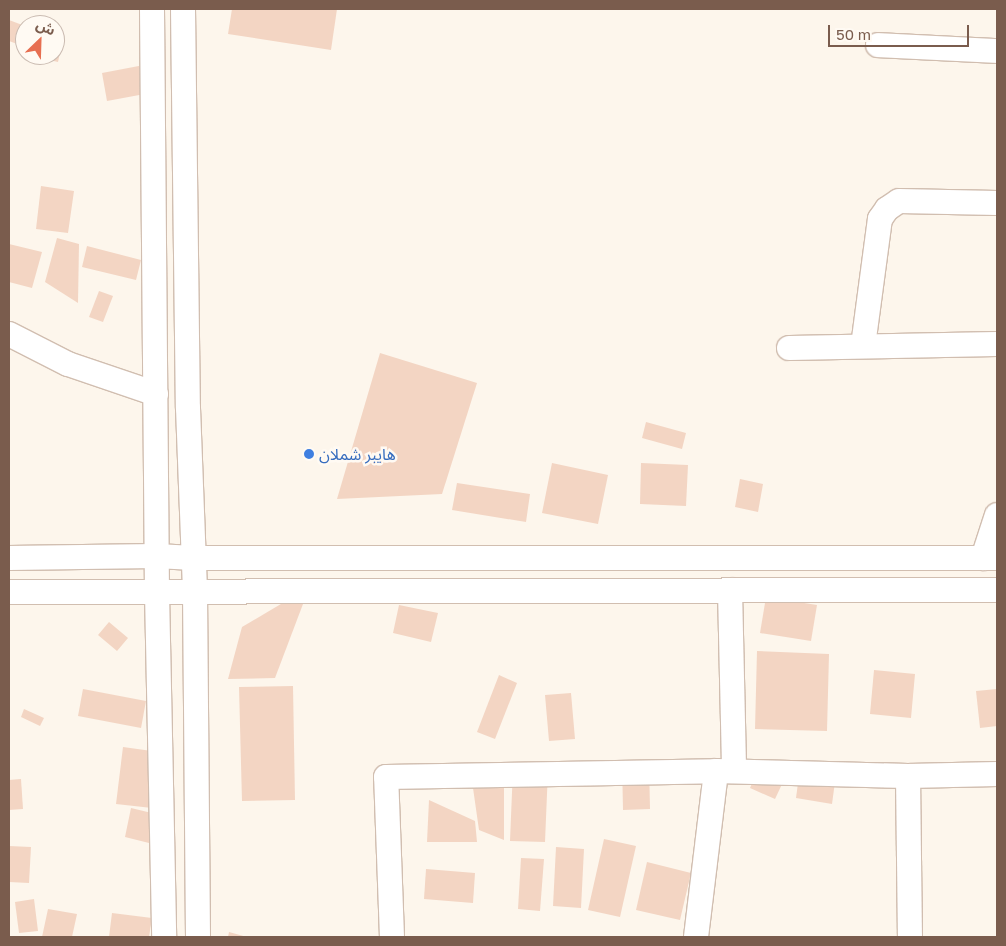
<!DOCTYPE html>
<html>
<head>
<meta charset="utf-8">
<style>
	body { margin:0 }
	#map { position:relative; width:1006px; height:946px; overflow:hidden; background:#fdf6ec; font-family:"Golos Text","Noto Sans Arabic",sans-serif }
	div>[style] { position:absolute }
	.building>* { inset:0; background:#f3d5c3 }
	.roads { filter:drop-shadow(1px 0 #d1beb0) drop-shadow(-1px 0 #d1beb0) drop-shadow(0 1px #d1beb0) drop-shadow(0 -1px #d1beb0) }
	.minor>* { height:24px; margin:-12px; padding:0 12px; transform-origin:12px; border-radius:12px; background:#fff }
	.dots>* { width:14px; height:14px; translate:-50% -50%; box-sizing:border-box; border:2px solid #fffaf3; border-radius:50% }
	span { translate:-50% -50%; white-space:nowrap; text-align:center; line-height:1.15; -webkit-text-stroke:5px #fffaf3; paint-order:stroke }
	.shop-label { font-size:16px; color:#366cbe }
	.left { translate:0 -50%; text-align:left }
	.frame { position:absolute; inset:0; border:10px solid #7a5c4d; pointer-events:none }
	.north { position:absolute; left:15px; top:15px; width:50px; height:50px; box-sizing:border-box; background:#fffaf3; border:1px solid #cabbb1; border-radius:50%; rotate:24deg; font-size:14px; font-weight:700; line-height:20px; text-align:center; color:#7a5c4d }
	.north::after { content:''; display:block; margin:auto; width:18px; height:22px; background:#e76f51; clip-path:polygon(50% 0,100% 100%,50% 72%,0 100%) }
	.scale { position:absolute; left:828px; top:25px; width:141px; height:22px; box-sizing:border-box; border:2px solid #7a5c4d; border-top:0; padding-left:6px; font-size:15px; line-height:18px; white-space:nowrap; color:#7a5c4d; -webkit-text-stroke:4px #fffaf3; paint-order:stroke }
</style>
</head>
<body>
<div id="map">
	<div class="building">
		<i style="clip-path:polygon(232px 9px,337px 9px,331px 50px,228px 34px)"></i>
		<i style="clip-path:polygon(9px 20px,25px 26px,20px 45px,9px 41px)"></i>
		<i style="clip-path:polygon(55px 32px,64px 34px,58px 62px,32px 56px,55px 55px)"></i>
		<i style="clip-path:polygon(144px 65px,150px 93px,107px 101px,102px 73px)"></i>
		<i style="clip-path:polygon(41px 186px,74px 191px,68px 233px,36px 229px)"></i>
		<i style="clip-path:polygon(57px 238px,79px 244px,78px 303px,45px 282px)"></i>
		<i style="clip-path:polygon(9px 244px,42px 252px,32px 288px,9px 282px)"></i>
		<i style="clip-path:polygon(87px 246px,141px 260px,136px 280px,82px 267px)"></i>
		<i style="clip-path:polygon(99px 291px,113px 296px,103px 322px,89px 317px)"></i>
		<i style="clip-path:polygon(380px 353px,477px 383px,442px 494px,337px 499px)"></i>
		<i style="clip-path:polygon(646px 422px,686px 433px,682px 449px,642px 438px)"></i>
		<i style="clip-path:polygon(552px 463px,608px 475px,598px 524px,542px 513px)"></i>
		<i style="clip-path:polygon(641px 463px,688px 465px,686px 506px,640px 504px)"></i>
		<i style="clip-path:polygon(740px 479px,763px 484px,758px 512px,735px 507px)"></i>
		<i style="clip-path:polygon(457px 483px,530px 494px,526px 522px,452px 510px)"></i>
		<i style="clip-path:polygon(766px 597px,817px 605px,811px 641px,760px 633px)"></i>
		<i style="clip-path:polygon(291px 598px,303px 604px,275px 678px,228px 679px,242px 627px)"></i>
		<i style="clip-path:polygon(399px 605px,438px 613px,431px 642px,393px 633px)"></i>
		<i style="clip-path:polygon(109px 622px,128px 638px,117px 651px,98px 635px)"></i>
		<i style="clip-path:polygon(757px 651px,829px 654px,827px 731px,755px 729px)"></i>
		<i style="clip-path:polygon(874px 670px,915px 674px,911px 718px,870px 714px)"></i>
		<i style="clip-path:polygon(499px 675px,517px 683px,495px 739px,477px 732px)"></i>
		<i style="clip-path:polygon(293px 686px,295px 800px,242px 801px,239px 687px)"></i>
		<i style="clip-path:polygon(83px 689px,146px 701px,141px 728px,78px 716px)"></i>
		<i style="clip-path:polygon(997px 689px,997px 726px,980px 728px,976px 691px)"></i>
		<i style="clip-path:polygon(571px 693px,575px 739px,549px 741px,545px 695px)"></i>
		<i style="clip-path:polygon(24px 709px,44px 718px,40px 726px,21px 717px)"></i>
		<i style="clip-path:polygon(123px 747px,159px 752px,152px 808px,116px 804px)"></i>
		<i style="clip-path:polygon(801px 761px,837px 767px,832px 804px,796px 798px)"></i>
		<i style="clip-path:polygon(622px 763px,649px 763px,650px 809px,623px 810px)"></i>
		<i style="clip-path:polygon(513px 768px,548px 770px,545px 842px,510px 841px)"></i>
		<i style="clip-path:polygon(758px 770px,783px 782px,775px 799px,750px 788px)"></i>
		<i style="clip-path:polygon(504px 773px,504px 840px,479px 830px,471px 774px)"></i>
		<i style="clip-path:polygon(21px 779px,23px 809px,9px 810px,9px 780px)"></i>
		<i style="clip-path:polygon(429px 800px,475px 821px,477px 842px,427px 842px)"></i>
		<i style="clip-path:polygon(131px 808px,160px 815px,153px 844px,125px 837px)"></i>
		<i style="clip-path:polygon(604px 839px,636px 846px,620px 917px,588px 910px)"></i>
		<i style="clip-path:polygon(9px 846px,31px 847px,29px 883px,9px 882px)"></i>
		<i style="clip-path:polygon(556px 847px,584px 849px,581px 908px,553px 906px)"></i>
		<i style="clip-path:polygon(521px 858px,544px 859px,540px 911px,518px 909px)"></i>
		<i style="clip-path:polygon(647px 862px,691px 873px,680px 920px,636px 910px)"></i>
		<i style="clip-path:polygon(426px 869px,475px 873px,473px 903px,424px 899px)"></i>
		<i style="clip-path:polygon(34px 899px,38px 931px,19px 933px,15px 902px)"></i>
		<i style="clip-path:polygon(48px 909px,77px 914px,72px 937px,42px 937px)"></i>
		<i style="clip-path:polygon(112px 913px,152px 918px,149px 937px,109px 937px)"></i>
		<i style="clip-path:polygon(229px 932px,247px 937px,228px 937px)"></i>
	</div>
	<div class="roads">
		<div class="minor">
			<i style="left:152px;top:9px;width:584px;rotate:89.51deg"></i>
			<i style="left:157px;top:593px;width:344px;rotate:88.8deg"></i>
			<i style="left:183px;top:9px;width:399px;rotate:89.3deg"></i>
			<i style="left:188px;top:408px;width:184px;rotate:87.8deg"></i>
			<i style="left:195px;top:592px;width:345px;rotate:89.5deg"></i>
			<i style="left:878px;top:45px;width:119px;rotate:2.9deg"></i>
			<i style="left:9px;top:334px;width:66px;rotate:27deg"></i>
			<i style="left:68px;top:364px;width:93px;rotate:18.8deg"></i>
			<i style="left:863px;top:346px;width:128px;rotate:-82.4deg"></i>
			<i style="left:880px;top:219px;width:12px;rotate:-55deg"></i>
			<i style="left:887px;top:209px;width:14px;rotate:-34deg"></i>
			<i style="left:899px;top:201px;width:98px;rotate:1.2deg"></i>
			<i style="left:789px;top:348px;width:208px;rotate:-1.1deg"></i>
			<i style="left:9px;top:558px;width:147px;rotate:-0.8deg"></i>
			<i style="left:156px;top:556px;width:38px;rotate:3deg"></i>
			<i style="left:194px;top:558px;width:803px"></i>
			<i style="left:983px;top:558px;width:45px;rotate:-72deg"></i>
			<i style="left:730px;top:590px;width:181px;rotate:88.7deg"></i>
			<i style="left:9px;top:592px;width:988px;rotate:-0.12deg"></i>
			<i style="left:908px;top:776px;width:161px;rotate:89.3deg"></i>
			<i style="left:392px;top:937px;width:160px;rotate:-92.1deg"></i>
			<i style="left:386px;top:777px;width:330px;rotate:-1deg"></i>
			<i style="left:716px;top:771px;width:192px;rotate:1.5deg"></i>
			<i style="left:908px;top:776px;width:89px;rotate:-1.3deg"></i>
			<i style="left:696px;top:937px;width:167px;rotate:-83.1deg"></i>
		</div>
	</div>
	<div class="dots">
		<i style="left:309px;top:454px;background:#3f7fe0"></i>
	</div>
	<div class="shop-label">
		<span class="left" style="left:319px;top:454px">هايبر شملان</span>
	</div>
	<div class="frame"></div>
	<div class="north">ش</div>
	<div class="scale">50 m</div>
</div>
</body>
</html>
